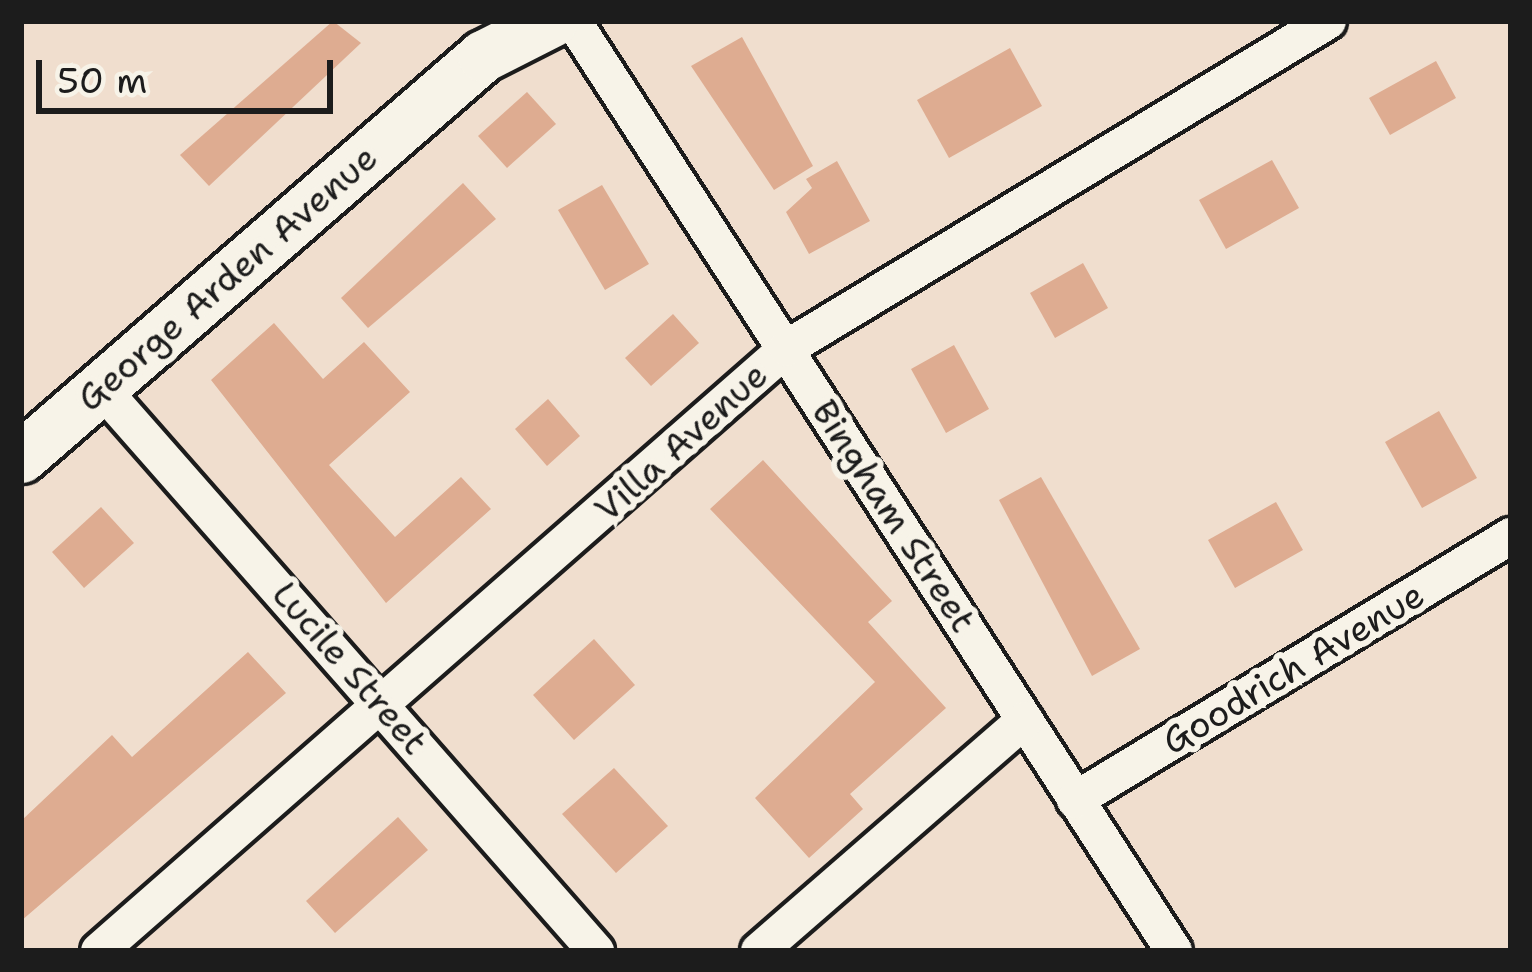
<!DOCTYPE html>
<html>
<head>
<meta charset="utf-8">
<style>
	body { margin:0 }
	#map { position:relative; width:1532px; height:972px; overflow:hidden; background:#f0dece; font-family:"Shantell Sans",sans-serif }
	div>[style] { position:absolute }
	.building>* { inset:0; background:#deac91 }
	.roads { filter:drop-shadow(3px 0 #1c1c1c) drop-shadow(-3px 0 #1c1c1c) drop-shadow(0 3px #1c1c1c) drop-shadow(0 -3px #1c1c1c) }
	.street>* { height:36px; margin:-18px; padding:0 18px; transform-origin:18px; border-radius:18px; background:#f7f3e8 }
	.secondary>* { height:51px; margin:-25.5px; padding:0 25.5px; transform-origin:25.5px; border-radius:25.5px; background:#f7f3e8 }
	span { translate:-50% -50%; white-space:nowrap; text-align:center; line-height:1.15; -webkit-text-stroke:12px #f7f3e8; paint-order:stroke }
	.street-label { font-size:36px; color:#1c1c1c }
	.frame { position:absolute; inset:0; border:24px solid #1c1c1c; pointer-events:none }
	.scale { position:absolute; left:36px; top:60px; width:297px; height:54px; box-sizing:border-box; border:6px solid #1c1c1c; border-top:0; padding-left:15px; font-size:36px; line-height:42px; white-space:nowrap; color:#1c1c1c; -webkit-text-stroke:9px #f7f3e8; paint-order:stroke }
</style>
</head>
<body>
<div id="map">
	<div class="building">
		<i style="clip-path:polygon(333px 21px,361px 43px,209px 186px,180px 155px)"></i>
		<i style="clip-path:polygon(742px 37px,813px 166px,774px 190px,691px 66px)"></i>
		<i style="clip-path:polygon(1010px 48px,1042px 106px,949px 158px,917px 100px)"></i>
		<i style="clip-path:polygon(1436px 61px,1456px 98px,1390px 135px,1369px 98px)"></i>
		<i style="clip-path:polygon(527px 92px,556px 124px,507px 168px,478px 136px)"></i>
		<i style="clip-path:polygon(1272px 160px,1299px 208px,1226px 249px,1199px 200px)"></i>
		<i style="clip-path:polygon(837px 161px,870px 221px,809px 254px,786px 212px,812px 188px,806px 179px)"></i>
		<i style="clip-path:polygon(463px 183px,496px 219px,368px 328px,341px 298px)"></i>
		<i style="clip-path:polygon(602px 185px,649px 264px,605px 290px,558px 210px)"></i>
		<i style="clip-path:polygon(1083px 263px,1108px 308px,1055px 338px,1030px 293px)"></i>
		<i style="clip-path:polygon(673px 314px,699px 343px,651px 386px,625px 358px)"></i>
		<i style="clip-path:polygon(274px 323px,323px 379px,364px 342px,410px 392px,329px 465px,395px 537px,461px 477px,491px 509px,386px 603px,211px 380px)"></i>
		<i style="clip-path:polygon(954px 345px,989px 409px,946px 433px,911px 369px)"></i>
		<i style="clip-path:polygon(548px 399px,580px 436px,547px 466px,515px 429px)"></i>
		<i style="clip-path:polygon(1439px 411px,1477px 478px,1422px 508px,1385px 442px)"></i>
		<i style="clip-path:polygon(763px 460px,892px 601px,868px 622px,946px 708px,850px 794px,863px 809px,809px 858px,755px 798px,875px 682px,710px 509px)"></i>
		<i style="clip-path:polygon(1041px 477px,1140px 649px,1092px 676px,999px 500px)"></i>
		<i style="clip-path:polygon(1276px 502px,1303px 550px,1235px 588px,1208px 540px)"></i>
		<i style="clip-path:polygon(101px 507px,134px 543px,84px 588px,52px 552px)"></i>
		<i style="clip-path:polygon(594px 639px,635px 685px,574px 740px,533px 695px)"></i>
		<i style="clip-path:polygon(248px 652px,286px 693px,21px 921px,21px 821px,112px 735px,132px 757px)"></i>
		<i style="clip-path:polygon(614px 768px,668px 826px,616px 873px,562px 814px)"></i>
		<i style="clip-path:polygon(398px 817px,428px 850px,335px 933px,306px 901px)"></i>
	</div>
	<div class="roads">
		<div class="street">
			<i style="left:573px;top:21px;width:1107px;rotate:57.13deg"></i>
			<i style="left:101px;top:388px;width:750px;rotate:48.68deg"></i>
			<i style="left:1075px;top:800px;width:510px;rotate:-31.2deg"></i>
			<i style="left:99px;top:951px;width:915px;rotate:-41.23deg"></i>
			<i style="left:787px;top:348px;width:632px;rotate:-31.15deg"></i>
			<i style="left:759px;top:951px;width:352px;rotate:-41deg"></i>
		</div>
		<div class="secondary">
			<i style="left:21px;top:457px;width:612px;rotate:-40.96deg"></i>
			<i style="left:483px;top:56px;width:77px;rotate:-26.9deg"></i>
		</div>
	</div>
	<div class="street-label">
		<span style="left:227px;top:278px;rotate:-41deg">George Arden Avenue</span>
		<span style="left:681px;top:442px;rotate:-42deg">Villa Avenue</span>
		<span style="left:894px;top:516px;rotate:57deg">Bingham Street</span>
		<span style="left:350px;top:668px;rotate:49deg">Lucile Street</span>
		<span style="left:1293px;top:668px;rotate:-31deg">Goodrich Avenue</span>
	</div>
	<div class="frame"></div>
	<div class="scale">50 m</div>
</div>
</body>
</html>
